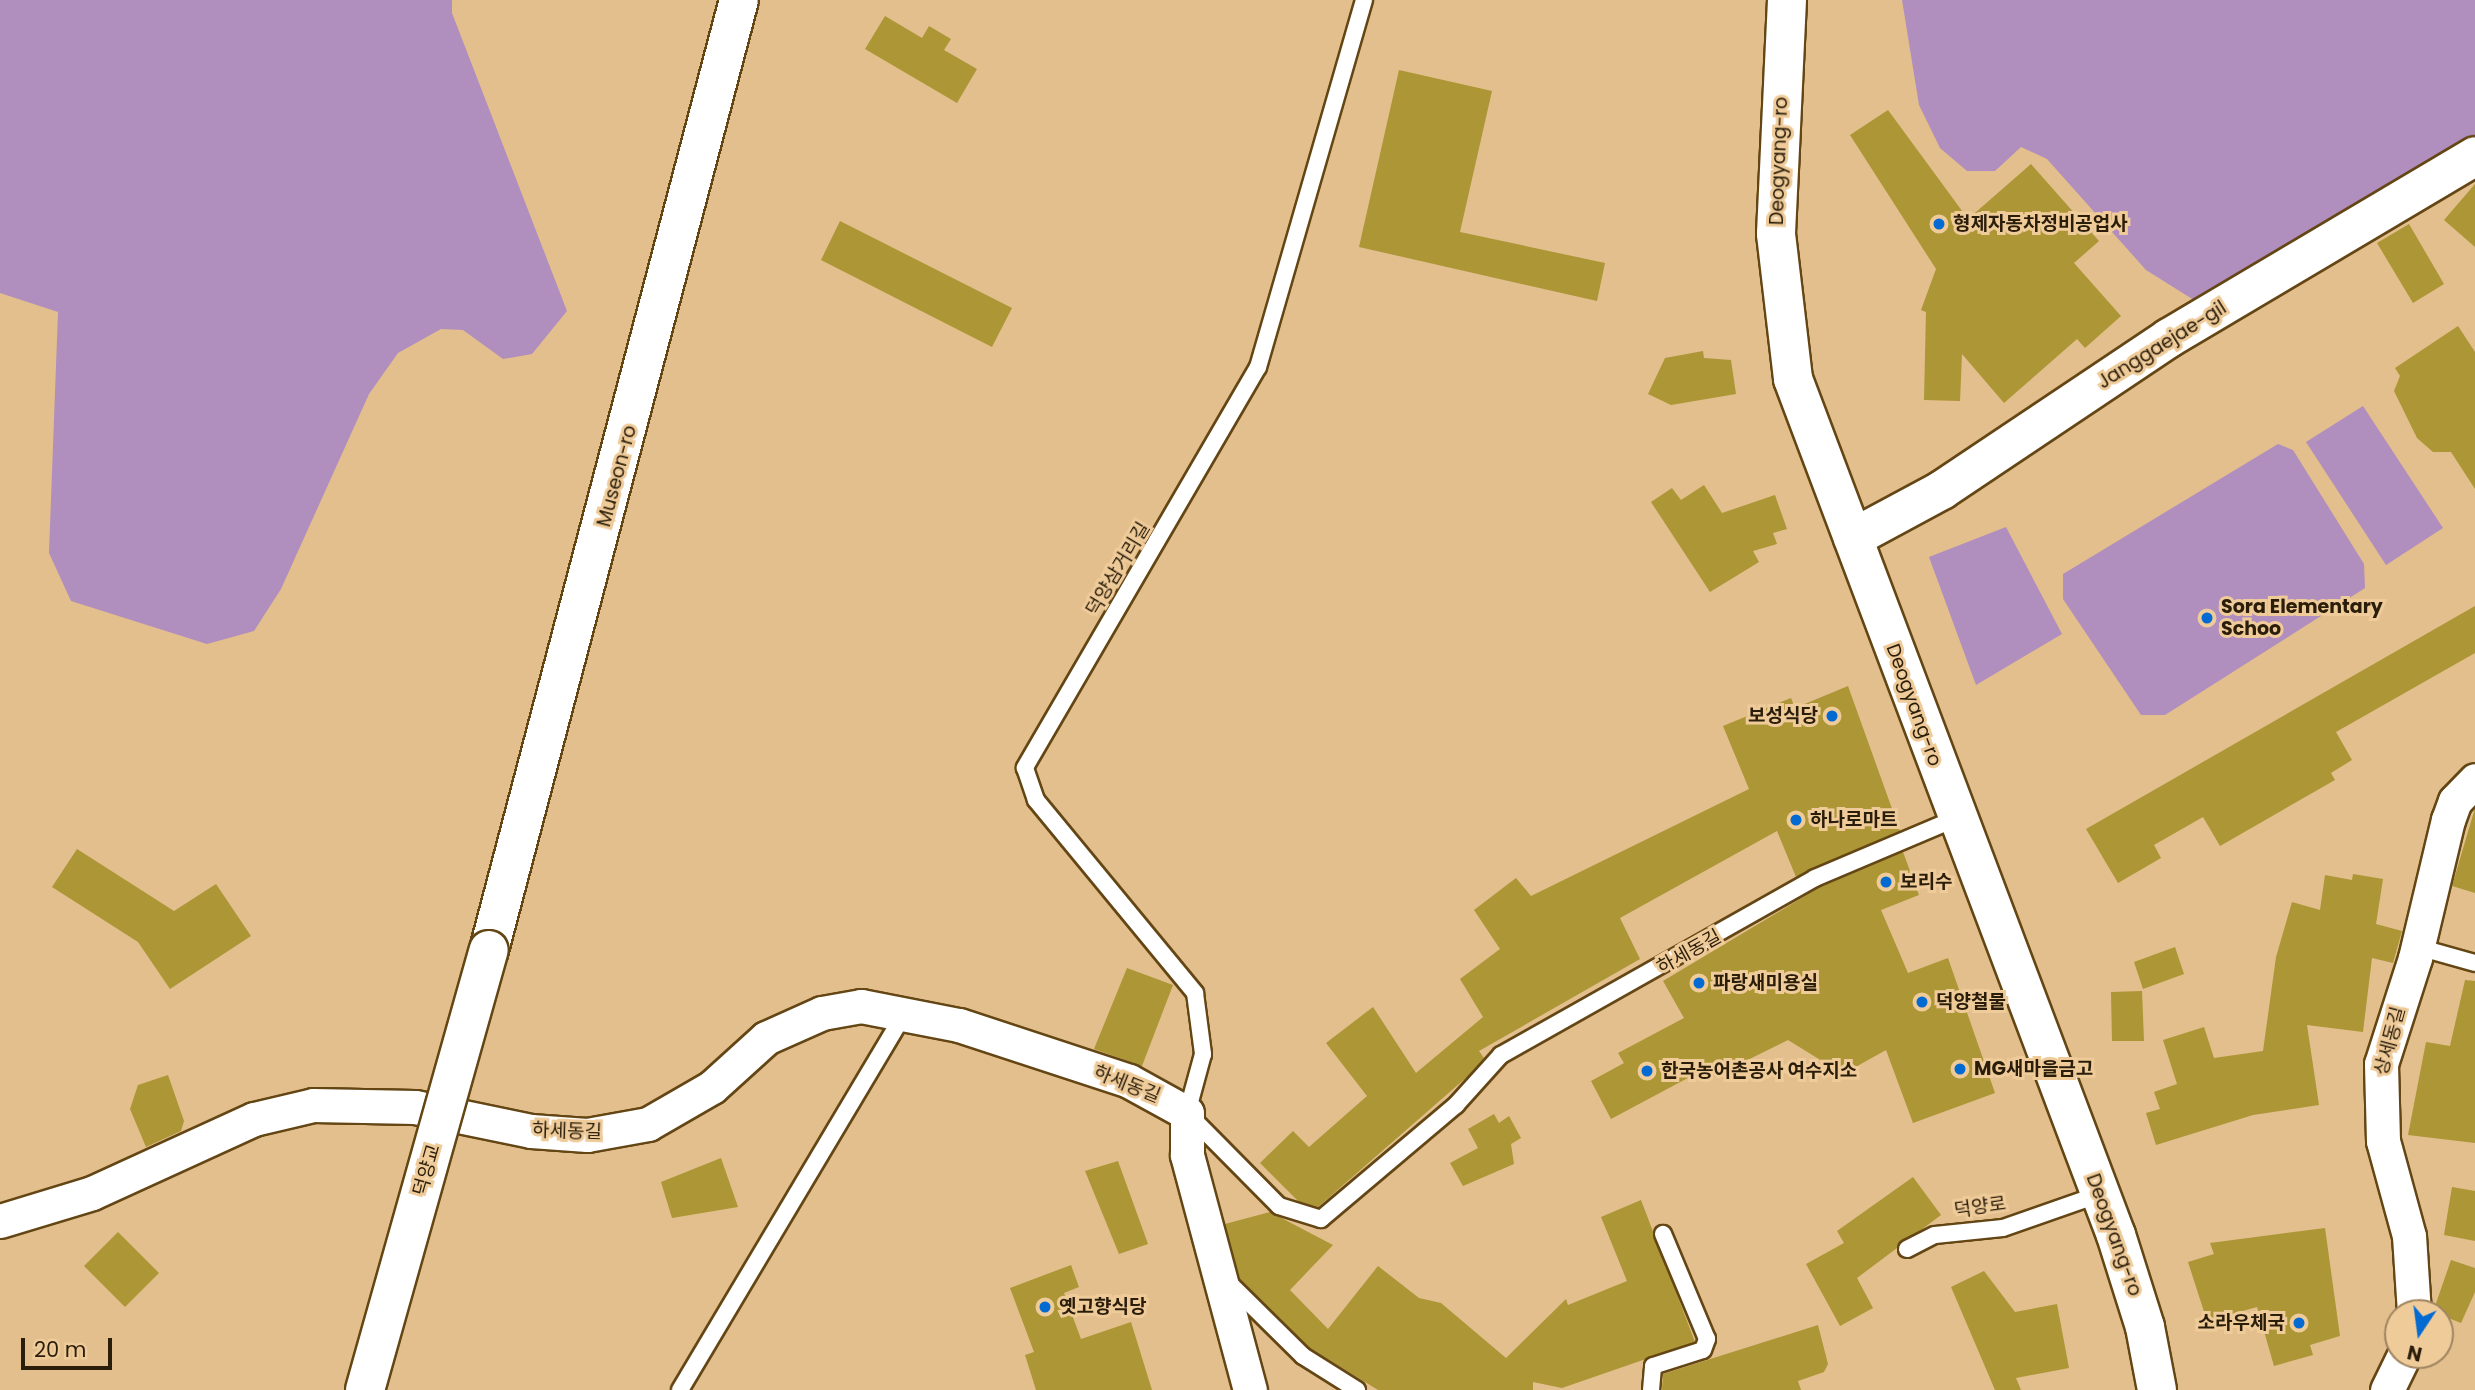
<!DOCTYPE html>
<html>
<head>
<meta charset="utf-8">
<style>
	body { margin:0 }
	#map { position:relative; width:2475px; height:1390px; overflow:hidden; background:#e2bf8d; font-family:Poppins,"Noto Sans KR",sans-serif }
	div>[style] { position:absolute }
	.green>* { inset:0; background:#b08ebe }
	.building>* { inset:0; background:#ac9635 }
	.roads { filter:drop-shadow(2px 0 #644614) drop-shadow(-2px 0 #644614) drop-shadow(0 2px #644614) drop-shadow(0 -2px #644614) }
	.lane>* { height:16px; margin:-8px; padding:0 8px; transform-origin:8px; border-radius:8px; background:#fff }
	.street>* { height:33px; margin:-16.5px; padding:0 16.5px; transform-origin:16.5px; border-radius:16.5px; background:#fff }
	.secondary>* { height:38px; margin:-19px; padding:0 19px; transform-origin:19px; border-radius:19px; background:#fff }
	.bridges { filter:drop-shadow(2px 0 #644614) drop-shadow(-2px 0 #644614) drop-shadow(0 2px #644614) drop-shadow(0 -2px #644614) }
	.secondary-bridge>* { height:38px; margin:-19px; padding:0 19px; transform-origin:19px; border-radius:19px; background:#fff }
	.dots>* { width:19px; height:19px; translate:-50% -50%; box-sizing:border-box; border:4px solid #efcb9a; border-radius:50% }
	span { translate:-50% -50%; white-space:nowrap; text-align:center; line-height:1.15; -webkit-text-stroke:6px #efcb9a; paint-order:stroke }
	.street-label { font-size:19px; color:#2a1d09 }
	.poi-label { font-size:19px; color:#2a1d09; font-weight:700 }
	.left { translate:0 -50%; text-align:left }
	.right { translate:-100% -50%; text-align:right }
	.north { position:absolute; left:2384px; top:1299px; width:70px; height:70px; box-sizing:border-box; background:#efcb9a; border:2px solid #a08560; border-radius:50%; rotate:193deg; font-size:19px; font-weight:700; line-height:28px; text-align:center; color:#2a1d09 }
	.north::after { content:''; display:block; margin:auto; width:24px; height:32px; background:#036ad2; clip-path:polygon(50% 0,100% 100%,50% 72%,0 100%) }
	.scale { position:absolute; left:21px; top:1338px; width:91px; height:32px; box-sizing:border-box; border:4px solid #2a1d09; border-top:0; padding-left:9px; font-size:21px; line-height:24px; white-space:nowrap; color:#2a1d09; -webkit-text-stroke:5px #efcb9a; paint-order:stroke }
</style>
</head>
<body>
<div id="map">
	<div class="green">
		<i style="clip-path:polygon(0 0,452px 0,452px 13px,567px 311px,532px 354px,503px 359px,463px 330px,441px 329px,398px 353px,369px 394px,281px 589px,254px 631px,207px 644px,71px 601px,49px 553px,58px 312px,0 293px)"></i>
		<i style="clip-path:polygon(1902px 0,2475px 0,2475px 156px,2213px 312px,2146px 270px,2047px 159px,2021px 147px,1995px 171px,1967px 171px,1940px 148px,1919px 105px)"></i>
		<i style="clip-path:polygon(2363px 406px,2443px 528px,2386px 565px,2306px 442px)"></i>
		<i style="clip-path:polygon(2278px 444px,2293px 450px,2364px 564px,2365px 588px,2165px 715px,2141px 715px,2063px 599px,2063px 574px)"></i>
		<i style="clip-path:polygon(2006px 527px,2062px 634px,1976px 685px,1929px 557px)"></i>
	</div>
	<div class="building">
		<i style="clip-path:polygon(885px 16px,922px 38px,929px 26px,951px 39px,944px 50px,977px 69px,957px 103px,865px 49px)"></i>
		<i style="clip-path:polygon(1399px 70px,1492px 91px,1460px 232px,1605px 263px,1597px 301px,1359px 247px)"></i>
		<i style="clip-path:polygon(1888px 110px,1968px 219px,2031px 164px,2099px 241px,2074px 263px,2121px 316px,2085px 348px,2077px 339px,2004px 403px,1962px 354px,1960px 401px,1924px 400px,1926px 312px,1921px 310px,1936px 269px,1850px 135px)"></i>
		<i style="clip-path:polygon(2475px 184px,2475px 247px,2444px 220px)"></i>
		<i style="clip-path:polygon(840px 221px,1012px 308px,992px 347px,821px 260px)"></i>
		<i style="clip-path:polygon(2409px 224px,2444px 284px,2413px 303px,2377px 243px)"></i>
		<i style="clip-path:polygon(2458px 326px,2475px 352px,2475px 489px,2451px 452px,2433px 452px,2417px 438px,2394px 391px,2400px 376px,2395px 368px)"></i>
		<i style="clip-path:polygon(1703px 351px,1704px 358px,1731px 360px,1736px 394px,1671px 405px,1648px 394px,1665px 358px)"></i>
		<i style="clip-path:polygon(1704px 485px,1722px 513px,1775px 495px,1787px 529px,1773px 533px,1777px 544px,1753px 551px,1759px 562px,1710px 592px,1651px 502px,1672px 488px,1681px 500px)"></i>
		<i style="clip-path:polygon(2475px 606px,2475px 653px,2336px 732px,2352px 760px,2331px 773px,2335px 780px,2220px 846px,2203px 817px,2154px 845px,2161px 858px,2118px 883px,2086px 829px)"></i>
		<i style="clip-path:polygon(1848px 686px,1900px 831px,1796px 877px,1777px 831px,1620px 918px,1640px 959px,1479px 1051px,1484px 1058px,1468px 1076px,1318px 1207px,1298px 1201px,1260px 1163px,1293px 1131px,1309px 1147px,1367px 1096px,1326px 1043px,1373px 1007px,1416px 1073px,1483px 1017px,1460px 979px,1500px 949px,1474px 910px,1516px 878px,1531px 896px,1749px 789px,1723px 726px,1791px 698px,1795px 708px)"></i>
		<i style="clip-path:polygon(2475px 808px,2475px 893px,2452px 886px)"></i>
		<i style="clip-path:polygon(77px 849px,174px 911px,216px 884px,251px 936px,170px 989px,138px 942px,52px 887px)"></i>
		<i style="clip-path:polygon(1903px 852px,1919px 895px,1881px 910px,1908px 973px,1948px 958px,1995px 1093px,1913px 1123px,1886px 1050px,1843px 1074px,1788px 1040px,1703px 1082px,1699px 1072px,1611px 1119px,1591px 1081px,1624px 1063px,1618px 1053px,1684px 1018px,1663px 981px,1820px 887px)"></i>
		<i style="clip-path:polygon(2353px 874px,2383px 879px,2376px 924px,2402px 931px,2393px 963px,2372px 958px,2363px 1032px,2307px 1025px,2319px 1105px,2253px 1115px,2156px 1145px,2146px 1113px,2160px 1109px,2154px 1092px,2177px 1084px,2163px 1040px,2204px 1027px,2214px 1058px,2263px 1051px,2276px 957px,2292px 902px,2320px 910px,2325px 875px,2352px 880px)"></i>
		<i style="clip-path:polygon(2175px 947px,2184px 974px,2143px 989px,2134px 962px)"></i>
		<i style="clip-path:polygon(1127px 968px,1173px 985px,1142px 1066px,1094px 1049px)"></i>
		<i style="clip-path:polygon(2465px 980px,2475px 981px,2475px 1143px,2408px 1135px,2426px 1042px,2450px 1046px)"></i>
		<i style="clip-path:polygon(2142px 991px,2144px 1041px,2112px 1041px,2111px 992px)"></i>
		<i style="clip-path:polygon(168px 1075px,184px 1121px,181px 1131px,146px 1147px,130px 1109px,138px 1085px)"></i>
		<i style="clip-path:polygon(1494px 1114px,1499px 1123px,1509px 1116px,1521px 1138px,1511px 1144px,1514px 1164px,1463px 1186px,1450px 1163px,1478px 1148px,1468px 1129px)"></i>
		<i style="clip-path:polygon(721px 1158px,738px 1207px,672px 1218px,661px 1182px)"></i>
		<i style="clip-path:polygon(1118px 1161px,1148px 1244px,1119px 1254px,1085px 1171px)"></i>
		<i style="clip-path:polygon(1913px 1177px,1941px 1215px,1857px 1278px,1873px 1308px,1840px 1326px,1806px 1264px,1844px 1243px,1837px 1231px)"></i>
		<i style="clip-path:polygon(2452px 1187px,2475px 1191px,2475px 1241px,2444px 1235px)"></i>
		<i style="clip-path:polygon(1641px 1200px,1695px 1342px,1562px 1388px,1533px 1382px,1533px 1390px,1378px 1390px,1310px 1348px,1240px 1279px,1225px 1224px,1270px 1212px,1333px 1245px,1290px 1290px,1328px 1329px,1378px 1266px,1419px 1298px,1441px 1303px,1506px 1358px,1566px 1299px,1568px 1305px,1627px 1281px,1601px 1217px)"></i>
		<i style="clip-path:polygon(2325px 1228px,2340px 1336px,2310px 1345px,2313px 1355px,2274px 1366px,2257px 1307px,2207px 1321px,2188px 1262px,2214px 1254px,2210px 1243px)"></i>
		<i style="clip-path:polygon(118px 1232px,159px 1273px,125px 1307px,84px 1266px)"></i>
		<i style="clip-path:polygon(2451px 1260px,2475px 1268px,2475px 1292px,2461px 1323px,2433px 1312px)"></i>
		<i style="clip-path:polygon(1071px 1265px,1079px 1287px,1064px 1293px,1081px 1339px,1131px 1322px,1152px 1390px,1036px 1390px,1025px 1355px,1034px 1352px,1010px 1288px)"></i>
		<i style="clip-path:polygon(1984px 1271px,2015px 1312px,2057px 1304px,2069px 1368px,2016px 1378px,2021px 1390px,1995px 1390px,1951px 1287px)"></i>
		<i style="clip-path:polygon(1818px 1325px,1828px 1364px,1824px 1372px,1798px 1381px,1801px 1390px,1662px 1390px,1663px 1374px)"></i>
	</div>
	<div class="roads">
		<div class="lane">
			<i style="left:1364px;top:0;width:382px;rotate:106.1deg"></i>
			<i style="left:1258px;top:367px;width:464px;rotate:120.2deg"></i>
			<i style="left:1025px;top:768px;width:34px;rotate:71deg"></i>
			<i style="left:1036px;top:800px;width:250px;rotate:50.5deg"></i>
			<i style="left:1195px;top:993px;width:62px;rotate:82.5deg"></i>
			<i style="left:1203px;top:1054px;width:61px;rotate:105.2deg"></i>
			<i style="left:1187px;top:1113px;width:131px;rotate:45.3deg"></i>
			<i style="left:1279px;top:1206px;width:44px;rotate:17.2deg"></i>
			<i style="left:1321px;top:1219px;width:177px;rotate:-40.2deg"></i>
			<i style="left:1456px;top:1105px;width:67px;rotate:-48deg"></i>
			<i style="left:1501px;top:1055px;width:360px;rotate:-29.4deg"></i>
			<i style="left:1815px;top:878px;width:152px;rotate:-22.9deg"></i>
			<i style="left:2418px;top:947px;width:59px;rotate:15.7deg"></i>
			<i style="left:1907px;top:1249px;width:31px;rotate:-27deg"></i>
			<i style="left:1935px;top:1235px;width:68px;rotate:-5.9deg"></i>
			<i style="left:2003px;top:1228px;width:103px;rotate:-19.3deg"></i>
			<i style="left:1228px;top:1282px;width:105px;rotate:44.6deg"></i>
			<i style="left:1303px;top:1356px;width:64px;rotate:32.2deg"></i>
			<i style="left:680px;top:1390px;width:440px;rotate:-59.2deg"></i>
			<i style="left:1651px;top:1390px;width:24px;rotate:-85deg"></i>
			<i style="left:1653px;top:1366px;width:52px;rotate:-17.7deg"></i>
			<i style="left:1703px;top:1350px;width:12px;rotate:-70deg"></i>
			<i style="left:1707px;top:1339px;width:114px;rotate:-112.7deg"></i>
		</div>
		<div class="street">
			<i style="left:0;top:1221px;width:96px;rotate:-16.9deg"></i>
			<i style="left:92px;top:1193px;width:178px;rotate:-24.6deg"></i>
			<i style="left:254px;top:1119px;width:61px;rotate:-13.3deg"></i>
			<i style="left:313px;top:1105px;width:102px;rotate:1.1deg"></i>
			<i style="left:415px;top:1107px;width:118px;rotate:11.7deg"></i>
			<i style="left:531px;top:1131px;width:56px;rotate:4.1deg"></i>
			<i style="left:587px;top:1135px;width:62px;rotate:-10.2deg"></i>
			<i style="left:648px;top:1124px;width:74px;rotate:-30deg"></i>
			<i style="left:712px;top:1087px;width:73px;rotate:-42.2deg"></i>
			<i style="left:766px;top:1038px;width:61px;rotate:-24.1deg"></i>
			<i style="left:822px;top:1013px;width:40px;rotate:-10deg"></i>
			<i style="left:861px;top:1006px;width:100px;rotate:11deg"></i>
			<i style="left:959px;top:1025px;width:179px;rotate:18.2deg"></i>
			<i style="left:1129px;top:1081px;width:66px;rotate:28.9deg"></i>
			<i style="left:1187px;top:1113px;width:42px;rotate:90deg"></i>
			<i style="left:1187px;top:1155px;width:243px;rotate:75deg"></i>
			<i style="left:2414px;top:1313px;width:77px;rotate:-93.7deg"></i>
			<i style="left:2409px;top:1236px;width:98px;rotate:-105.3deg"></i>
			<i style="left:2383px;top:1141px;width:77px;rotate:-91.5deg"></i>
			<i style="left:2381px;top:1064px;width:111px;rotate:-72.2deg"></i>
			<i style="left:2415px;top:958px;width:142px;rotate:-76.6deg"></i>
			<i style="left:2448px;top:820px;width:20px;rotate:-70deg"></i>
			<i style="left:2455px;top:801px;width:29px;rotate:-46deg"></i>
			<i style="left:2387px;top:1390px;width:39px;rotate:-64deg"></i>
		</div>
		<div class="secondary">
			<i style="left:1787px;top:0;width:234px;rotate:92.7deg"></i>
			<i style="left:1776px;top:234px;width:146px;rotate:83.3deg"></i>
			<i style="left:1793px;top:379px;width:915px;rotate:69.33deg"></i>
			<i style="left:2116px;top:1235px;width:96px;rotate:72.5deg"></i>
			<i style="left:2145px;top:1327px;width:64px;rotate:79.2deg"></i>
			<i style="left:1853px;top:538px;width:101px;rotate:-28.3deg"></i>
			<i style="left:1942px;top:490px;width:273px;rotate:-33.8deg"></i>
			<i style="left:2169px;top:338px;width:356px;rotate:-30.7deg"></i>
			<i style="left:489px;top:950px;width:982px;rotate:-75.26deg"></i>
		</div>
	</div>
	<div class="bridges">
		<div class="secondary-bridge">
			<i style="left:365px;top:1390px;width:457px;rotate:-74.3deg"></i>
		</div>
	</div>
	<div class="dots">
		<i style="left:1939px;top:224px;background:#036ad2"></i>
		<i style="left:2207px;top:618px;background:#036ad2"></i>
		<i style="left:1832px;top:716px;background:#036ad2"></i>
		<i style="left:1796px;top:820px;background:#036ad2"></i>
		<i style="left:1886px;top:882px;background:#036ad2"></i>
		<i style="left:1699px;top:983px;background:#036ad2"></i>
		<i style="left:1922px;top:1002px;background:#036ad2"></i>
		<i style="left:1960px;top:1069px;background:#036ad2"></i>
		<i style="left:1647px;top:1071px;background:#036ad2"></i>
		<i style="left:1045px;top:1307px;background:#036ad2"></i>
		<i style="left:2299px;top:1323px;background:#036ad2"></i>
	</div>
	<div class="street-label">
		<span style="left:1779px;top:161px;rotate:-88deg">Deogyang-ro</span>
		<span style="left:2162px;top:345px;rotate:-32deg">Janggaejae-gil</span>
		<span style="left:617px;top:476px;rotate:-75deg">Museon-ro</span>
		<span style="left:1118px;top:569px;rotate:-59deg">덕양삼거리길</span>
		<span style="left:1914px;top:705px;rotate:70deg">Deogyang-ro</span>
		<span style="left:1689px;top:952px;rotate:-29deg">하세동길</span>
		<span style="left:2390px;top:1041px;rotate:-75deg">상세동길</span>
		<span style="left:1127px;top:1084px;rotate:22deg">하세동길</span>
		<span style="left:567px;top:1131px;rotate:2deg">하세동길</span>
		<span style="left:427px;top:1170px;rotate:-74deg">덕양교</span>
		<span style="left:1980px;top:1207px;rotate:-8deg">덕양로</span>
		<span style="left:2114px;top:1235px;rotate:70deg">Deogyang-ro</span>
	</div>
	<div class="poi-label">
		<span class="left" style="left:1953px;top:224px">형제자동차정비공업사</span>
		<span class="left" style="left:2221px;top:618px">Sora Elementary<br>Schoo</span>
		<span class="right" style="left:1818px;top:716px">보성식당</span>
		<span class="left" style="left:1810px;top:820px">하나로마트</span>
		<span class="left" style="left:1900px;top:882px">보리수</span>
		<span class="left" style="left:1713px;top:983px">파랑새미용실</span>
		<span class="left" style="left:1936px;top:1002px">덕양철물</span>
		<span class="left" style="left:1974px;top:1069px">MG새마을금고</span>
		<span class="left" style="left:1661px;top:1071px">한국농어촌공사 여수지소</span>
		<span class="left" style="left:1059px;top:1307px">옛고향식당</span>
		<span class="right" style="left:2285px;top:1323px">소라우체국</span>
	</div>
	<div class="north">N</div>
	<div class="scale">20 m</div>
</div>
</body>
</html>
